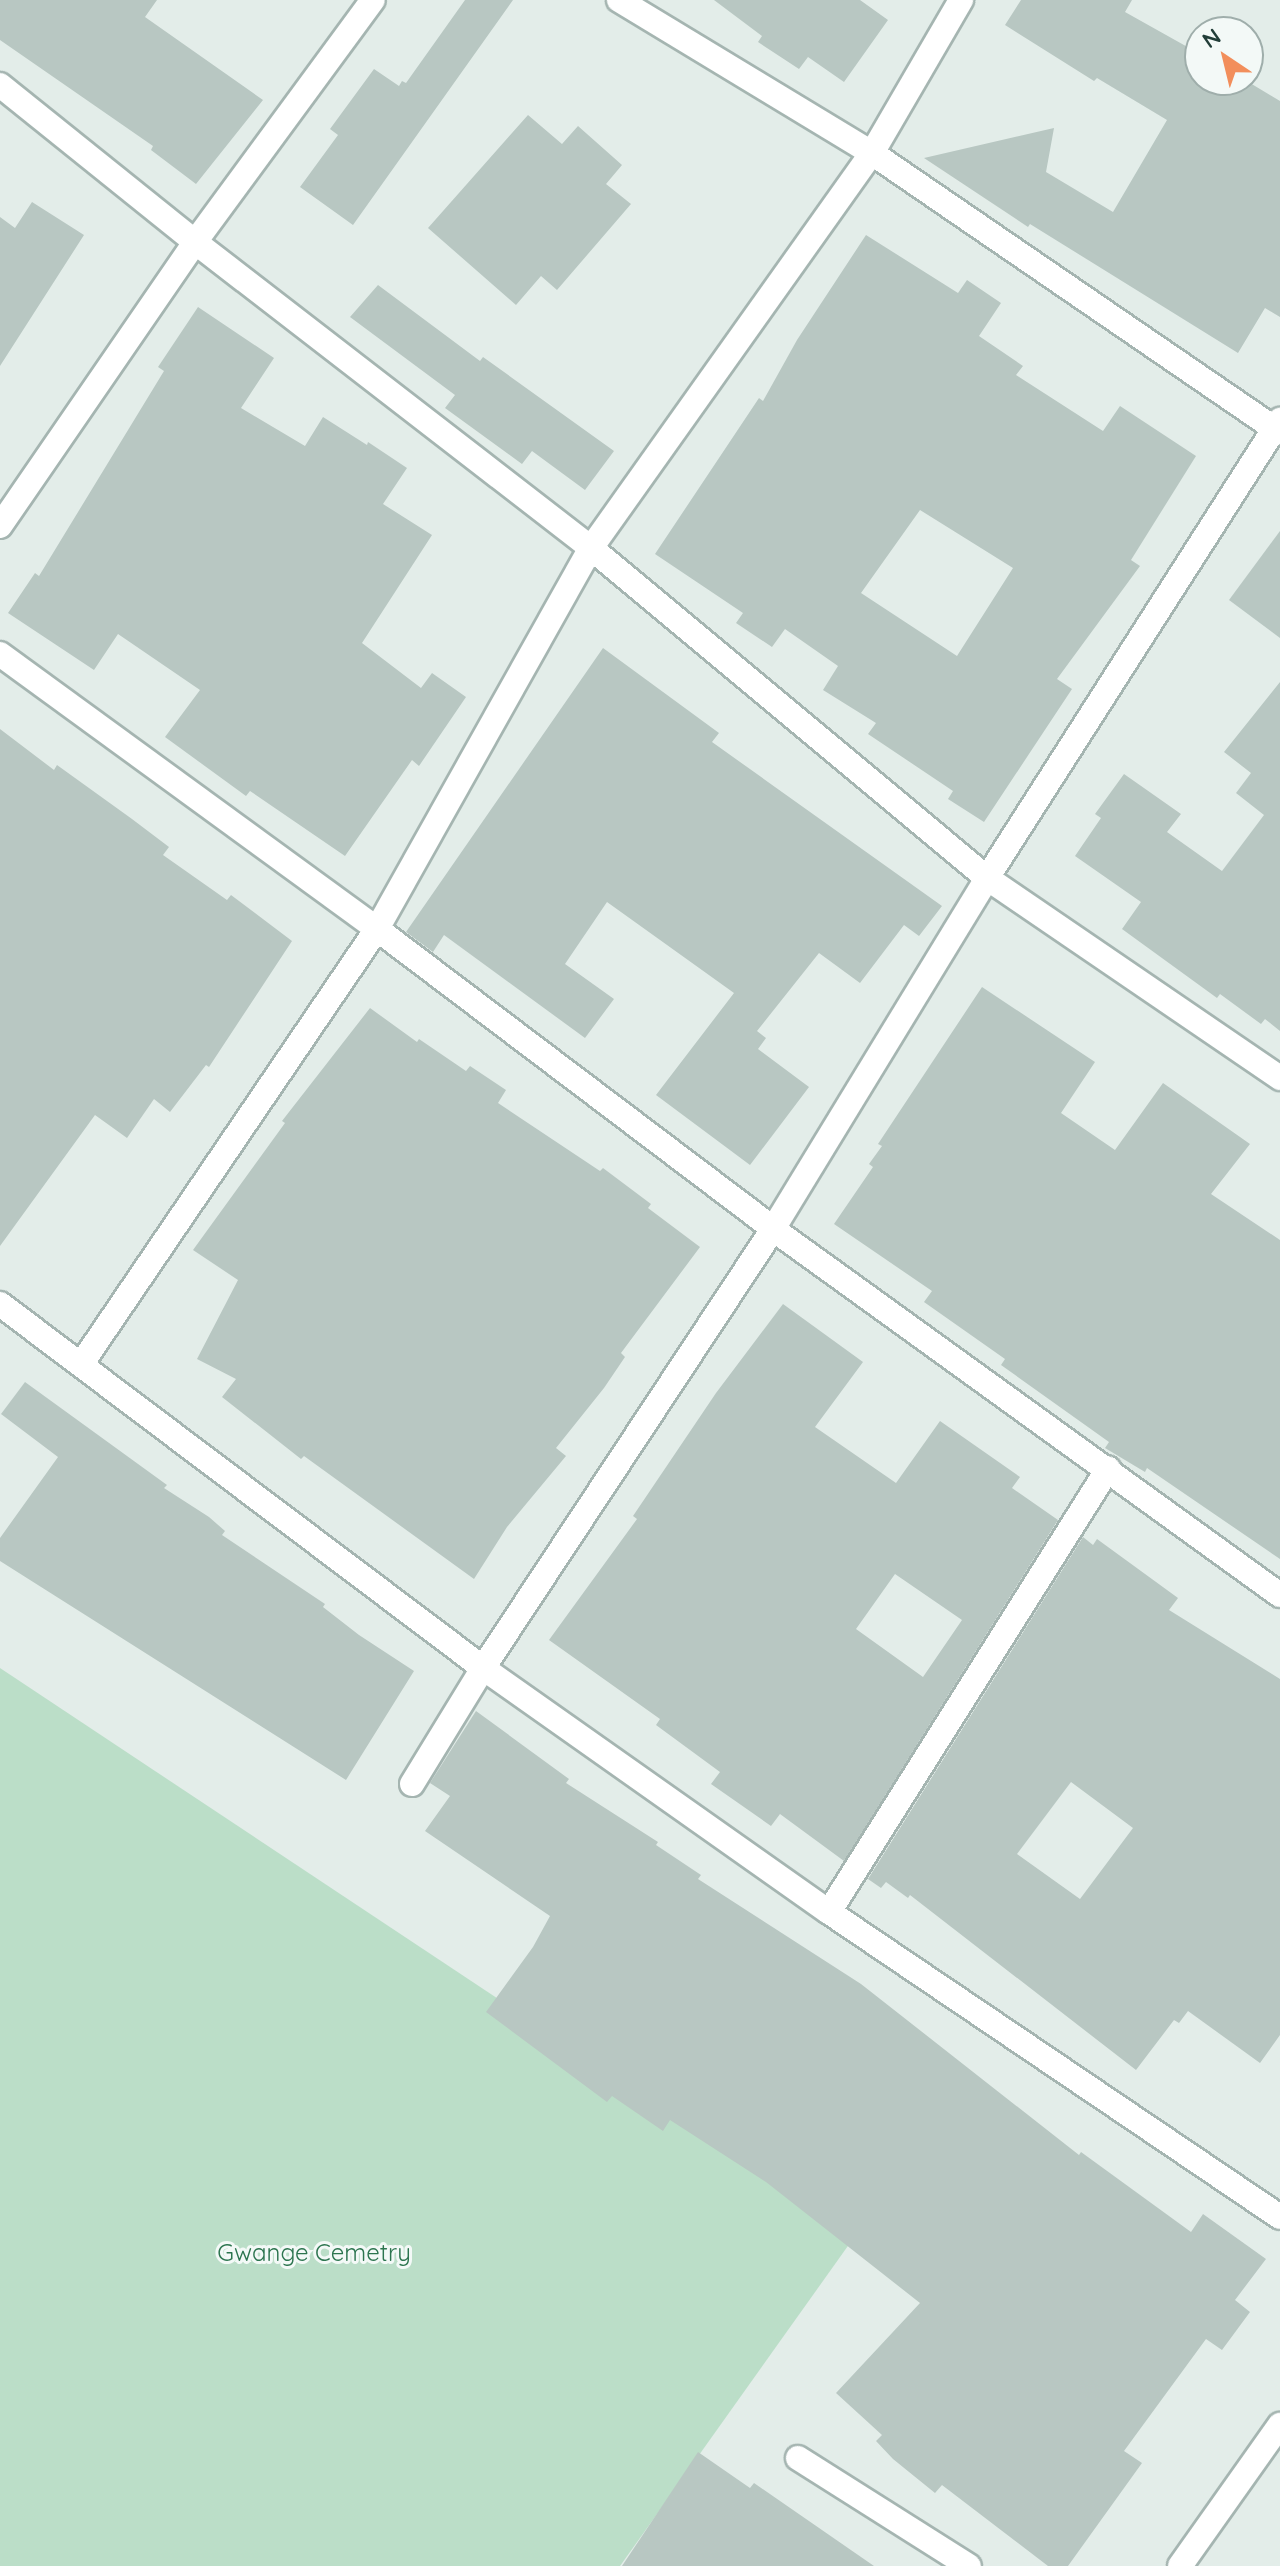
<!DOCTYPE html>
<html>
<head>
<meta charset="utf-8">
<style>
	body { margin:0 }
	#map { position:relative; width:1280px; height:2566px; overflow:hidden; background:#e3ede9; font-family:Quicksand,sans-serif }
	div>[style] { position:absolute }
	.green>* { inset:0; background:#bbdec8 }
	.building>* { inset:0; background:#b8c7c2 }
	.roads { filter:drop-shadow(2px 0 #a5b5b1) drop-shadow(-2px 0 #a5b5b1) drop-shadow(0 2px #a5b5b1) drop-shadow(0 -2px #a5b5b1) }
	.minor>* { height:24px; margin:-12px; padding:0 12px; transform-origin:12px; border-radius:12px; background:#fff }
	.tertiary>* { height:24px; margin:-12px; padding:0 12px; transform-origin:12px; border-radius:12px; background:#fff }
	span { translate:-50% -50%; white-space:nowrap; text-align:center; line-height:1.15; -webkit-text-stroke:6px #f3f9f7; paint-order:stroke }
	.park-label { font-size:24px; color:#2c754f }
	.north { position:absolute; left:1184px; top:16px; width:80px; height:80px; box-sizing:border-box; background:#f3f9f7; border:2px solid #9faeab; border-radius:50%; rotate:325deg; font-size:22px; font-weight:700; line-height:32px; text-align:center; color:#223e39 }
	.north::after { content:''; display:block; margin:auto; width:28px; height:36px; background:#f28e5b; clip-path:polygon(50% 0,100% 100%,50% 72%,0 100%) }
</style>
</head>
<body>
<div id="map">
	<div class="green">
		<i style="clip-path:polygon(0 1668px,855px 2236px,620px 2566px,0 2566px)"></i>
	</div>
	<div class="building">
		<i style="clip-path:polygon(0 0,157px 0,145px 17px,263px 100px,196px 184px,151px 150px,153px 146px,0 40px)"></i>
		<i style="clip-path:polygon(465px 0,513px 0,353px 225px,300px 187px,338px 135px,330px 129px,374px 69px,399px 86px,402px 81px,406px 83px)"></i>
		<i style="clip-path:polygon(714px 0,860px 0,888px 20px,844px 82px,808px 57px,799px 69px,758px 42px,762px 36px)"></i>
		<i style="clip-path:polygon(1021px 0,1132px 0,1125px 12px,1200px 54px,1200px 80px,1245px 80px,1280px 101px,1280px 317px,1265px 308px,1238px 353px,1030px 224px,1028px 227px,924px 158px,1054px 128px,1046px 172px,1113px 212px,1167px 120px,1097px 78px,1094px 81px,1005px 25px)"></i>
		<i style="clip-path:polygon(528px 115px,562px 144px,578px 126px,622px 165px,606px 184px,631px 204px,557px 290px,541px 276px,516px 305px,428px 228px)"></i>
		<i style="clip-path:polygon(32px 202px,84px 235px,0 366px,0 217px,15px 228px)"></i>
		<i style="clip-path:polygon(evenodd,866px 235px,958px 293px,967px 280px,1001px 303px,979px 336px,1023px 366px,1016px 375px,1103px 431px,1120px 406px,1196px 456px,1131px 560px,1140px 566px,1057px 679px,1072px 689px,984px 822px,948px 799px,953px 791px,868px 734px,876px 723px,823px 690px,838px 666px,785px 629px,772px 647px,736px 623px,743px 613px,655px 554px,759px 398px,763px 401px,797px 340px,866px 235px,920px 510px,1013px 568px,957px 656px,861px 593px,920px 510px)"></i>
		<i style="clip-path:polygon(378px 285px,480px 361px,483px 357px,614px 451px,585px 490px,532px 451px,522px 464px,445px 408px,455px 395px,350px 317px)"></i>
		<i style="clip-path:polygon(198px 307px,274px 358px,241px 408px,305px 446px,323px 417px,367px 445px,368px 442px,407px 468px,383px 504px,432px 535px,362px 643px,421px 688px,432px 673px,466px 697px,419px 766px,412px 760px,345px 856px,250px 791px,246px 796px,165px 737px,200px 690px,118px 634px,94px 670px,8px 613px,35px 573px,39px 576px,164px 371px,158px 367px)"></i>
		<i style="clip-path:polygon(1280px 531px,1280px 638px,1229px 600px)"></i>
		<i style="clip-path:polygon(603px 648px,719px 733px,712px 742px,942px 906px,919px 936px,904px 925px,860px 983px,819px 953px,757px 1031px,766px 1038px,758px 1049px,809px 1087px,750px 1165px,656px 1095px,734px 993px,607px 902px,565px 964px,614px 999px,585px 1038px,444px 935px,433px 952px,406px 932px)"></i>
		<i style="clip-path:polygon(1280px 682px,1280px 1031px,1265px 1019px,1261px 1024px,1220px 994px,1217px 998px,1122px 929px,1141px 902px,1075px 856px,1101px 818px,1095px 814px,1124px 774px,1181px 814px,1167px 832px,1222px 871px,1264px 815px,1236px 793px,1251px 773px,1224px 752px)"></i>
		<i style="clip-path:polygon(0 729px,54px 770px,57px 765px,132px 819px,169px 847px,163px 855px,227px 900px,231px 895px,292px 941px,209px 1067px,206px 1065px,170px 1112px,154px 1099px,127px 1138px,95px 1115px,0 1246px)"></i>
		<i style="clip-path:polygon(982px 987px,1095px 1062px,1061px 1113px,1115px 1150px,1163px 1083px,1250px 1144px,1211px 1194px,1280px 1240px,1280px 1559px,1147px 1468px,1145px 1472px,1105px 1448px,1109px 1442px,1001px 1365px,1005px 1359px,924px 1302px,932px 1291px,834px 1224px,873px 1167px,869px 1164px,882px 1146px,878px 1144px)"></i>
		<i style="clip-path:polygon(370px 1008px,417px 1042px,419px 1039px,466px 1071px,470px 1066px,506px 1090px,498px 1103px,600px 1171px,603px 1168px,651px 1204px,648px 1208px,700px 1247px,621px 1353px,625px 1357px,604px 1388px,556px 1448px,566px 1456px,507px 1527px,474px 1579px,304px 1456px,301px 1459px,222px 1397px,236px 1379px,197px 1359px,238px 1280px,193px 1250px,285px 1123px,282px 1121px)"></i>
		<i style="clip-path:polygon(evenodd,783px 1304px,863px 1362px,815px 1427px,896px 1483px,940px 1421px,1020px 1477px,1012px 1488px,1058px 1520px,844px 1861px,780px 1814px,771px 1826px,711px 1784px,720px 1772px,656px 1725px,660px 1719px,549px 1640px,637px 1519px,633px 1516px,716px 1393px,783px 1304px,895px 1574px,962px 1620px,923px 1677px,856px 1629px,895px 1574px)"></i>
		<i style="clip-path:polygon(25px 1382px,167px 1485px,164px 1488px,209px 1517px,225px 1531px,222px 1535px,325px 1604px,323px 1607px,359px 1635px,414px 1671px,346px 1780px,0 1561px,0 1538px,58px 1457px,1px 1414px)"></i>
		<i style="clip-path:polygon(evenodd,1083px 1537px,1093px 1545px,1097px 1539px,1178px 1598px,1169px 1610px,1280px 1679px,1280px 2035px,1260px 2063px,1188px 2011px,1179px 2023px,1174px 2020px,1136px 2070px,910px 1895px,908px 1898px,886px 1882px,881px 1888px,868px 1879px,1083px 1537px,1071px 1782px,1133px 1828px,1080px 1899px,1017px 1854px,1071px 1782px)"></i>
		<i style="clip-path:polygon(476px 1711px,569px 1779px,566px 1783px,658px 1842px,656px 1845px,701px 1875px,698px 1879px,861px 1984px,1079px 2155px,1081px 2152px,1191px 2232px,1203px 2214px,1266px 2259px,1235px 2300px,1250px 2312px,1222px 2350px,1206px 2339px,1124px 2451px,1142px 2463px,1068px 2566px,1048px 2566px,942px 2485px,935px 2493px,893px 2459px,876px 2441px,882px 2435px,836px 2393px,920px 2303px,766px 2182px,670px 2120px,663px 2131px,612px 2096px,607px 2102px,486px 2012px,533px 1947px,550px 1916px,425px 1831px,450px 1796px,430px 1783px)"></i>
		<i style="clip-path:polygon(698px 2452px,750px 2488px,754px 2483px,874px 2566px,622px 2566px)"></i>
	</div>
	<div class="roads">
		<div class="minor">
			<i style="left:619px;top:0;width:296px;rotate:31.2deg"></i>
			<i style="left:872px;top:153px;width:494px;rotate:34.4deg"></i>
			<i style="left:0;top:85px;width:250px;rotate:38.8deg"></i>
			<i style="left:195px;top:242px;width:500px;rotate:37.69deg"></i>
			<i style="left:591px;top:548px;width:515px;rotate:39.81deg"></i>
			<i style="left:987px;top:878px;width:355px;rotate:34.3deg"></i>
			<i style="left:0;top:526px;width:345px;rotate:-55.5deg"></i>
			<i style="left:195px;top:242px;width:300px;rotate:-53.7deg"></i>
			<i style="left:0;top:654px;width:467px;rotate:36.1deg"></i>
			<i style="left:377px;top:929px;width:497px;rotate:37.1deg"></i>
			<i style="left:773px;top:1229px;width:625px;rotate:35.83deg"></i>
			<i style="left:0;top:1304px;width:605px;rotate:37deg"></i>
			<i style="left:483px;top:1668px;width:423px;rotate:35.2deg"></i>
			<i style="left:829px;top:1912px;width:544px;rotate:34.07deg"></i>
			<i style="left:82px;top:1363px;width:525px;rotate:-55.8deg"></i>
			<i style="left:377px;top:929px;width:437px;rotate:-60.7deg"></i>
			<i style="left:591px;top:548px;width:485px;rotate:-54.6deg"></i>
			<i style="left:872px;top:153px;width:177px;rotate:-59.8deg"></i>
			<i style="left:412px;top:1784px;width:136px;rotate:-58.5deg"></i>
			<i style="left:483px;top:1668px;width:526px;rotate:-56.55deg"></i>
			<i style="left:773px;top:1229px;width:411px;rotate:-58.6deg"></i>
			<i style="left:987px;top:878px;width:544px;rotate:-57.39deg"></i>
			<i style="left:829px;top:1912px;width:524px;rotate:-57.8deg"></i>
			<i style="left:798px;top:2458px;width:202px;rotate:32.3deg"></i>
		</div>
		<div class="tertiary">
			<i style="left:1180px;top:2566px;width:173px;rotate:-54.7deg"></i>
		</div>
	</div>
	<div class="park-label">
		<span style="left:314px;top:2253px">Gwange Cemetry</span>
	</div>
	<div class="north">N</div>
</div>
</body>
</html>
